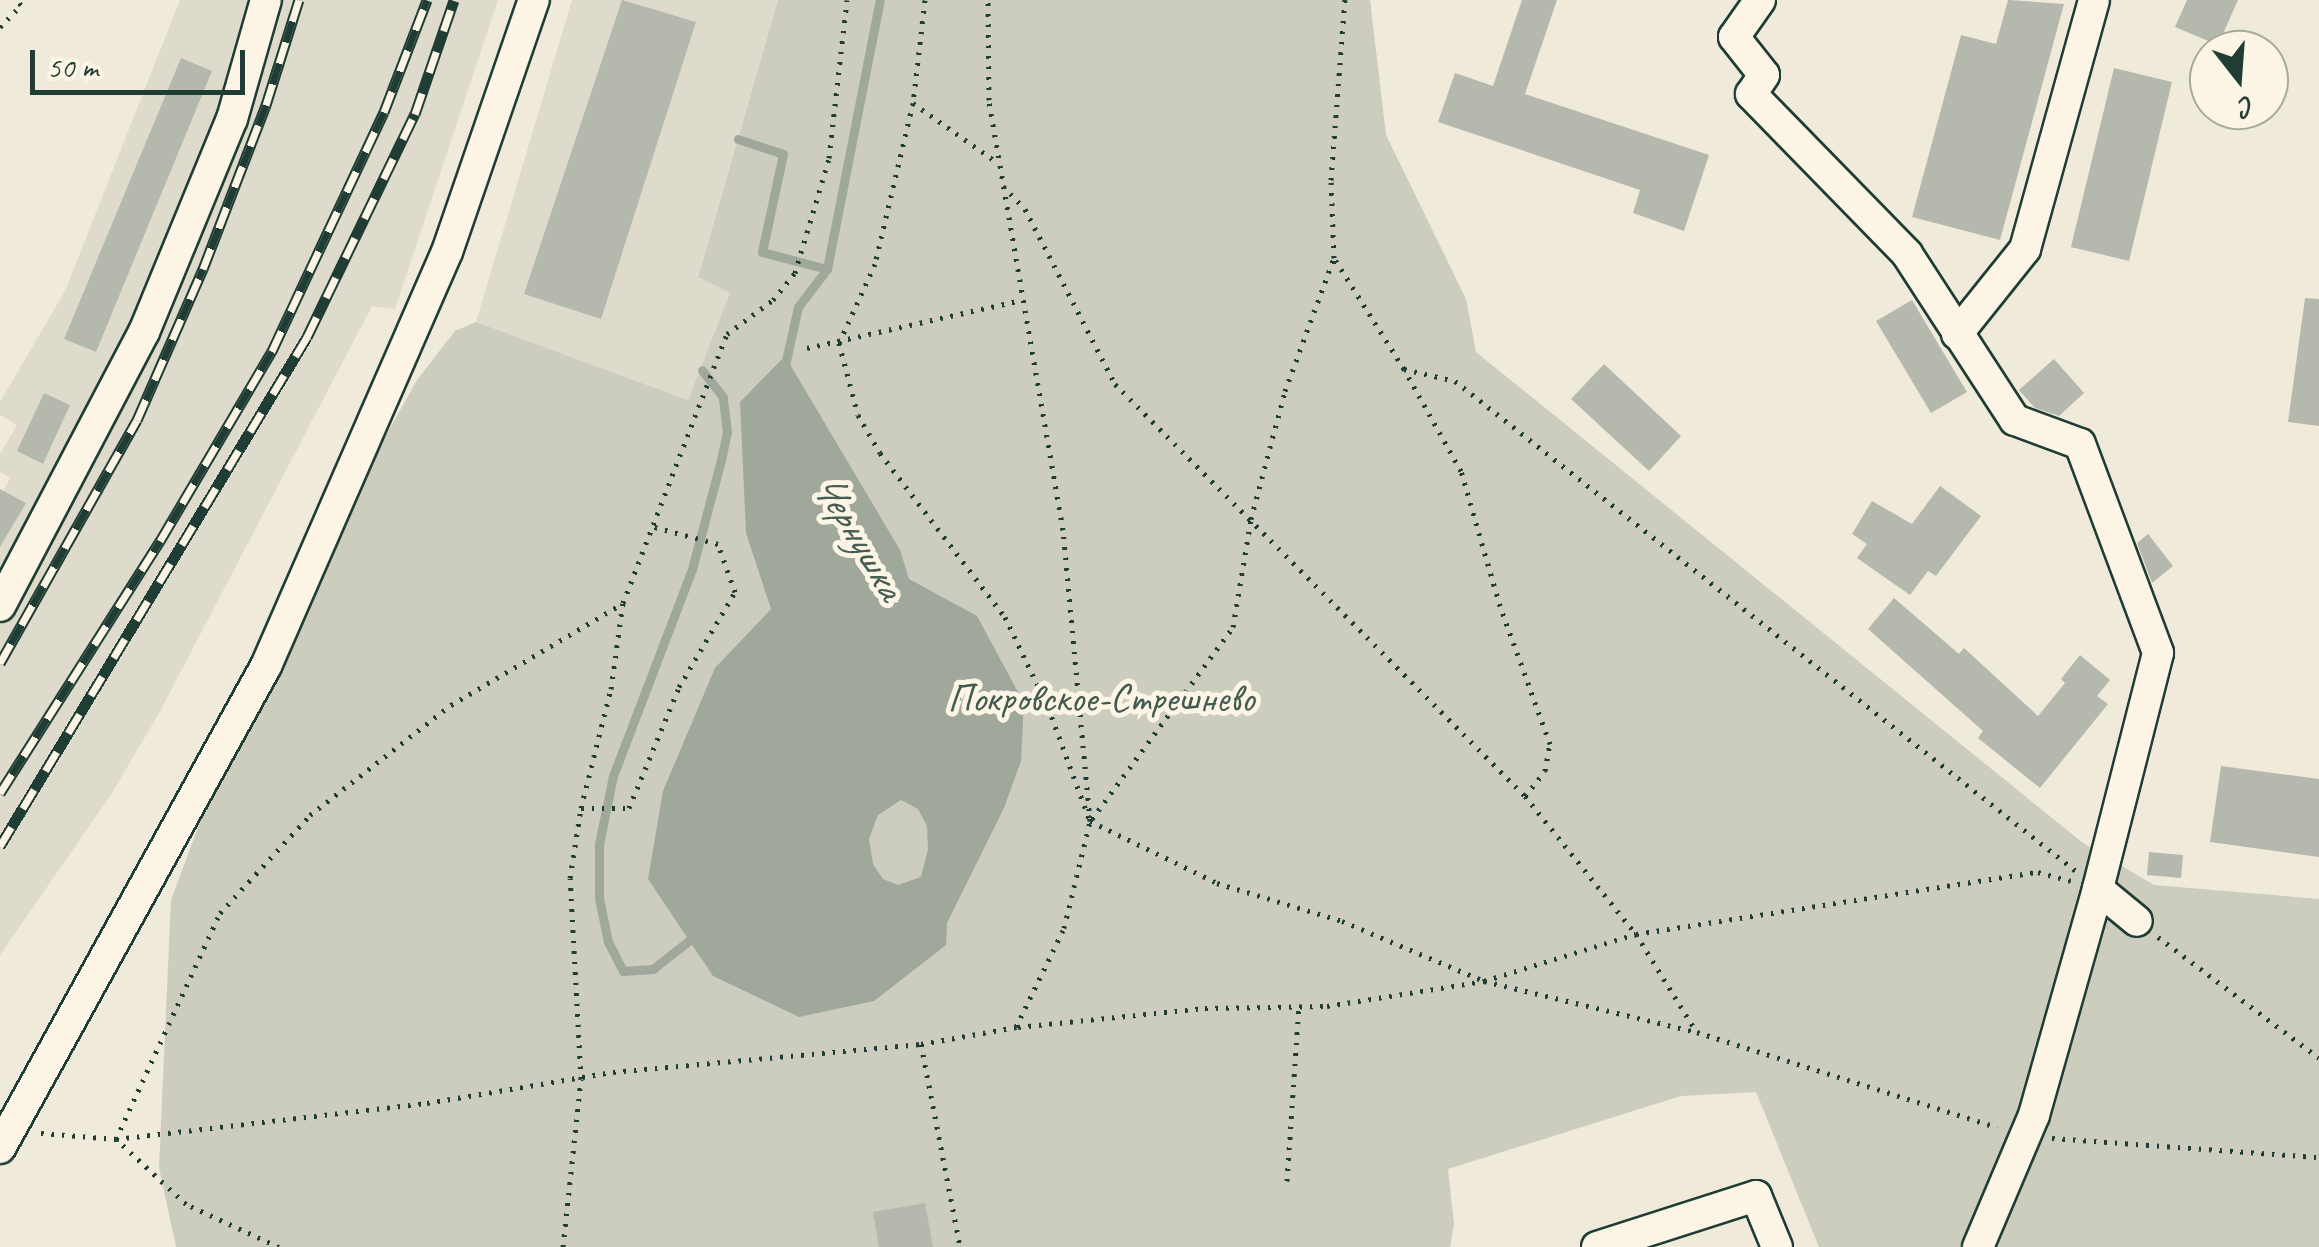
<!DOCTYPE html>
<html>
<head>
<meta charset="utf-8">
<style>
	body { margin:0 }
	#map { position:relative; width:2319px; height:1247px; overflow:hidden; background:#efeada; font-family:Caveat,sans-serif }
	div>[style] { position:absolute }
	.built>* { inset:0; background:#dedbcc }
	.green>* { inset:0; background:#cccdbf }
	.water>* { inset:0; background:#9fa89a }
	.stream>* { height:9px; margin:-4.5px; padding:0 4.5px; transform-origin:4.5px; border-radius:4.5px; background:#9fa89a }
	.building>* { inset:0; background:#b5b9ad }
	.path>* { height:5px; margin-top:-2.5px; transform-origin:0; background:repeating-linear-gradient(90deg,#1f3d34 0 2.5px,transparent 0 10.5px) }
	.roads { filter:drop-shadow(2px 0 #1f3d34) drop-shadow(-2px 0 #1f3d34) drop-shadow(0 2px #1f3d34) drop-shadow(0 -2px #1f3d34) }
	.minor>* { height:30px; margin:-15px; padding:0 15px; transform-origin:15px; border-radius:15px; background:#fcf5e5 }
	.rail>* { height:11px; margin-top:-5.5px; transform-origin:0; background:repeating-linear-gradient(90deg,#fcf5e5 0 22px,#1f3d34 0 44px); box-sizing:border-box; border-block:2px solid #1f3d34 }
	span { translate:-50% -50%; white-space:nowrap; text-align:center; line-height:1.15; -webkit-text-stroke:10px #fcf5e5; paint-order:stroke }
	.park-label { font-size:40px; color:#425a50 }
	.water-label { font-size:42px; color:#455d53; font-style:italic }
	.north { position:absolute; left:2189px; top:30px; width:100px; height:100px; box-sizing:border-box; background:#fcf5e5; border:2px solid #a4ab9e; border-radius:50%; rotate:163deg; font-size:28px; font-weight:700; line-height:40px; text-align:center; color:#1f3d34 }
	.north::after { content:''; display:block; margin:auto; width:35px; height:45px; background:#1f3d34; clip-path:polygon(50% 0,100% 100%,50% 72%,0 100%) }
	.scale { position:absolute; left:30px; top:50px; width:215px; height:45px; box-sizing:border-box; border:5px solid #1f3d34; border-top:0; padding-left:12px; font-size:30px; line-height:35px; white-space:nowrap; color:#1f3d34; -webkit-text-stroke:8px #fcf5e5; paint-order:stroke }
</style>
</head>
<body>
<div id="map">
	<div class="built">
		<i style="clip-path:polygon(180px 0,498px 0,395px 309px,372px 306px,158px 715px,110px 796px,0 955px,0 497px,10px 478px,0 472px,0 454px,17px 425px,0 415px,0 402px,65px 291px)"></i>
		<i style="clip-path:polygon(572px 0,778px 0,698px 276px,730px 293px,688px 400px,476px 322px)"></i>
	</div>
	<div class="green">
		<i style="clip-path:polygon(778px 0,1370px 0,1386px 135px,1466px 299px,1476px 352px,2083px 843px,2154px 885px,2319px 899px,2319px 1247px,1819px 1247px,1756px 1092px,1681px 1096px,1448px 1169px,1454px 1224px,1450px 1247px,176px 1247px,159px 1168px,171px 900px,217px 776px,352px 496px,417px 380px,455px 331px,476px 322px,688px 400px,730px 293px,698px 277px)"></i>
	</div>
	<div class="water">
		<i style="clip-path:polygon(evenodd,785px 356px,900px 550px,909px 579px,977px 616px,1024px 703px,1021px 761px,1004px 808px,947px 923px,946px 945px,874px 1001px,799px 1017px,713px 976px,648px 879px,663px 791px,715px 668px,771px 609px,746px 533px,740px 402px,785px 356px,901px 800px,918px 809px,927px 826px,928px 849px,921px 877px,898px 885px,883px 879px,873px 864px,869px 839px,878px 815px,901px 800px)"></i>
	</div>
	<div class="stream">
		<i style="left:738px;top:139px;width:47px;rotate:18.4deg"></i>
		<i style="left:783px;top:154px;width:100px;rotate:102.1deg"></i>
		<i style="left:762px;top:252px;width:67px;rotate:14.7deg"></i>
		<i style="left:785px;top:365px;width:59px;rotate:-77.4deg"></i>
		<i style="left:798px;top:307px;width:48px;rotate:-52.7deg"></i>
		<i style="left:827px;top:269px;width:274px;rotate:-78.9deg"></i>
		<i style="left:696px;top:935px;width:55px;rotate:141.7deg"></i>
		<i style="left:653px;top:969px;width:30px;rotate:176deg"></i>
		<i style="left:623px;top:971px;width:33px;rotate:-117deg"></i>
		<i style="left:608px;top:942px;width:45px;rotate:-101.6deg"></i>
		<i style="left:599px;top:898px;width:54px;rotate:-90deg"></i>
		<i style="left:599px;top:844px;width:69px;rotate:-78.4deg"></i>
		<i style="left:613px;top:776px;width:222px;rotate:-69.1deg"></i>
		<i style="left:692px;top:569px;width:113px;rotate:-75.1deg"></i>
		<i style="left:721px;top:460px;width:29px;rotate:-78deg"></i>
		<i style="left:727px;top:432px;width:35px;rotate:-97deg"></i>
		<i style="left:723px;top:397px;width:34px;rotate:-128deg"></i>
	</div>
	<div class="building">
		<i style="clip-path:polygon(622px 0,696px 22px,601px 319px,524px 294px)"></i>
		<i style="clip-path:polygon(1522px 0,1557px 0,1525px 94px,1709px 155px,1684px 231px,1633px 213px,1640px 190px,1438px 122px,1455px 73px,1493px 86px)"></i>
		<i style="clip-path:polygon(2008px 0,2064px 4px,2000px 240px,1912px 217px,1961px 35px,1996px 44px)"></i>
		<i style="clip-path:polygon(2187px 0,2238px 0,2218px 45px,2175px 27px)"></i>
		<i style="clip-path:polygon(181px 58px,212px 71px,96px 352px,64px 339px)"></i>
		<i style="clip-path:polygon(2114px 68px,2172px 82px,2129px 261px,2071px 247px)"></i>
		<i style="clip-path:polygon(2305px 298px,2319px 299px,2319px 426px,2288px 422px)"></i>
		<i style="clip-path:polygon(1912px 300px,1967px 392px,1931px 413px,1876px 321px)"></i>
		<i style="clip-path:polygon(2054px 359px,2084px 393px,2059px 416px,2035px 408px,2019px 390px)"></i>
		<i style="clip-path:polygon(1604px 364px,1681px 436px,1649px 471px,1571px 399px)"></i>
		<i style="clip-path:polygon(44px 393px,70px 405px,43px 464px,17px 451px)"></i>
		<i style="clip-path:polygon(1940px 486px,1981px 516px,1936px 576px,1928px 571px,1910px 595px,1857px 558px,1867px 544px,1852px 534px,1872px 501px,1912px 524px)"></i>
		<i style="clip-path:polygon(0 489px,26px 503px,0 547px)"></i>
		<i style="clip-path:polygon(2148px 534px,2173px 566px,2152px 583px,2137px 543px)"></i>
		<i style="clip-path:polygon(1894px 598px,1959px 654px,1964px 648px,2038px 716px,2065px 683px,2061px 679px,2080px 655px,2110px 680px,2097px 696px,2108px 704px,2040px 788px,1978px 738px,1983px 731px,1868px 629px)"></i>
		<i style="clip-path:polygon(2221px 766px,2319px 779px,2319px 857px,2210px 842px)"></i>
		<i style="clip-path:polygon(2149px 852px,2183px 855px,2181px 878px,2147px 875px)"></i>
		<i style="clip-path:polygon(925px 1203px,933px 1247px,879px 1247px,873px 1212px)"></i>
	</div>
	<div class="path">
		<i style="left:925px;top:0;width:104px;rotate:96.6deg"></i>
		<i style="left:913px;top:103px;width:165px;rotate:103.3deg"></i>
		<i style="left:875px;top:264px;width:87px;rotate:114.5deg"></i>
		<i style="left:839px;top:343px;width:74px;rotate:75.2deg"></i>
		<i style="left:858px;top:415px;width:44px;rotate:59.9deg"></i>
		<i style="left:880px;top:453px;width:206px;rotate:52.7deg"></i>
		<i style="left:1005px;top:617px;width:100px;rotate:64.5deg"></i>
		<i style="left:1048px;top:707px;width:121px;rotate:69.8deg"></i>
		<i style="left:1090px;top:821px;width:141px;rotate:26deg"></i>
		<i style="left:1217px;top:883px;width:131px;rotate:16.9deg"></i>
		<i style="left:1342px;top:921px;width:154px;rotate:22.9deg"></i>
		<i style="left:1484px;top:981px;width:219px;rotate:13.5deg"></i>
		<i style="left:1697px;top:1032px;width:315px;rotate:17.6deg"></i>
		<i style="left:0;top:27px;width:30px;rotate:-46deg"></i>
		<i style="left:21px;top:5px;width:6px;rotate:-129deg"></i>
		<i style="left:913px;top:103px;width:104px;rotate:35.2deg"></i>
		<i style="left:1003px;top:186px;width:32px;rotate:46deg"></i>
		<i style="left:1025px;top:209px;width:197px;rotate:62.8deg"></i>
		<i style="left:1115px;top:384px;width:581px;rotate:45.14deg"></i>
		<i style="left:1525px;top:796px;width:32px;rotate:-51deg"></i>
		<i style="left:1545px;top:771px;width:27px;rotate:-80deg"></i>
		<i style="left:1550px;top:744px;width:147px;rotate:-109.9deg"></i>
		<i style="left:1500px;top:606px;width:141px;rotate:-106.1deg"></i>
		<i style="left:1461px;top:471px;width:117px;rotate:-119.2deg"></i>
		<i style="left:1404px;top:369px;width:131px;rotate:-122.2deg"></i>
		<i style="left:807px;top:348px;width:219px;rotate:-12.6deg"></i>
		<i style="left:1404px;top:369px;width:52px;rotate:13.2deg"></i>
		<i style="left:1455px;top:381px;width:791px;rotate:38.28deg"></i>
		<i style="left:1525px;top:796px;width:177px;rotate:51.2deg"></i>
		<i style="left:1636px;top:934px;width:114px;rotate:58.3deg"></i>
		<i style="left:581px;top:808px;width:48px"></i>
		<i style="left:629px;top:808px;width:131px;rotate:-67.5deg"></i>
		<i style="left:679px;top:687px;width:110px;rotate:-59.5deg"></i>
		<i style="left:735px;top:592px;width:51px;rotate:-109.5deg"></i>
		<i style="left:718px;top:544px;width:69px;rotate:-165deg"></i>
		<i style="left:1092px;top:819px;width:238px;rotate:-53.7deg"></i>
		<i style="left:1233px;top:627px;width:109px;rotate:-80.5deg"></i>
		<i style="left:1251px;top:519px;width:132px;rotate:-75.1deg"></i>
		<i style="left:1285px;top:391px;width:142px;rotate:-69.8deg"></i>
		<i style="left:1334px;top:258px;width:78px;rotate:-92.2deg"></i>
		<i style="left:1331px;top:180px;width:181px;rotate:-85.6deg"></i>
		<i style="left:2158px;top:937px;width:201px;rotate:36.9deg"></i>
		<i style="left:1018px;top:1027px;width:188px;rotate:-5.8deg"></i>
		<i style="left:1205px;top:1008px;width:122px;rotate:-0.9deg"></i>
		<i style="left:1327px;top:1006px;width:159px;rotate:-9deg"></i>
		<i style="left:1484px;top:981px;width:159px;rotate:-17.2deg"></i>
		<i style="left:1636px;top:934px;width:407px;rotate:-8.8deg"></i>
		<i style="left:2038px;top:872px;width:34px;rotate:15deg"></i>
		<i style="left:921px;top:1044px;width:207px;rotate:79.1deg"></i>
		<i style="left:41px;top:1133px;width:75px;rotate:4.6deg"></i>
		<i style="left:116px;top:1139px;width:313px;rotate:-6.6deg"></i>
		<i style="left:427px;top:1103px;width:189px;rotate:-9.5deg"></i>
		<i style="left:613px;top:1072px;width:309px;rotate:-5.2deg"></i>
		<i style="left:921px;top:1044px;width:97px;rotate:-10.1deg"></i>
		<i style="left:1016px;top:1027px;width:110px;rotate:-64.1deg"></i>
		<i style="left:1064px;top:928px;width:110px;rotate:-76.3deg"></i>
		<i style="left:1090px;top:821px;width:292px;rotate:-95.3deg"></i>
		<i style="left:1063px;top:530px;width:436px;rotate:-99.8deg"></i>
		<i style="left:989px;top:100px;width:100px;rotate:-90.6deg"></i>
		<i style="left:2052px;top:1138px;width:268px;rotate:4.1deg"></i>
		<i style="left:1287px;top:1181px;width:174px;rotate:-86.1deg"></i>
		<i style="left:279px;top:1247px;width:102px;rotate:-155.2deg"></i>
		<i style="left:186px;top:1204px;width:96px;rotate:-137.1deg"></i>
		<i style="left:116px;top:1139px;width:249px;rotate:-65.3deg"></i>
		<i style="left:220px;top:913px;width:133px;rotate:-47.4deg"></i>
		<i style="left:310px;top:815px;width:179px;rotate:-38deg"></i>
		<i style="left:451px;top:705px;width:199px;rotate:-30.6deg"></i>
		<i style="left:563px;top:1247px;width:169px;rotate:-83.9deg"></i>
		<i style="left:581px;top:1079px;width:201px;rotate:-93.1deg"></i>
		<i style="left:570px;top:878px;width:71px;rotate:-81.1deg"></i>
		<i style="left:581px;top:808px;width:123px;rotate:-75.9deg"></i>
		<i style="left:611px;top:689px;width:87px;rotate:-82.1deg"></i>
		<i style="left:623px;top:603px;width:288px;rotate:-68.9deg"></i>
		<i style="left:727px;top:334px;width:57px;rotate:-36.5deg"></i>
		<i style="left:773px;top:300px;width:35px;rotate:-51deg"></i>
		<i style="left:795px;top:273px;width:120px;rotate:-73.5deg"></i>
		<i style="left:829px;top:158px;width:159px;rotate:-83.5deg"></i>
	</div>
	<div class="roads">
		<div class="minor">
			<i style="left:1760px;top:0;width:45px;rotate:125.1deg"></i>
			<i style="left:1734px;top:37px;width:48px;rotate:51.7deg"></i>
			<i style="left:1764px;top:75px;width:23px;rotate:124deg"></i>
			<i style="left:1751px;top:94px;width:223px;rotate:45.7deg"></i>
			<i style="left:1907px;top:254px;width:198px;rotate:57deg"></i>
			<i style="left:2015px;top:420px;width:69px;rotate:20.3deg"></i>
			<i style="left:2080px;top:444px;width:223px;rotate:69.5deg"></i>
			<i style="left:2158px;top:653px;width:244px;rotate:104.3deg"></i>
			<i style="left:2098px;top:889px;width:50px;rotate:39.4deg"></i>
			<i style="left:1957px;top:334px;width:109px;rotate:-51.3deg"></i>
			<i style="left:2025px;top:249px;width:258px;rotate:-74.5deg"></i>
			<i style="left:0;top:606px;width:310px;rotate:-62.3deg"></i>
			<i style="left:144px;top:332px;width:230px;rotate:-67.6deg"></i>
			<i style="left:232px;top:119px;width:124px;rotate:-74.1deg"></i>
			<i style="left:0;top:1148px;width:551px;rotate:-61.11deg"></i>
			<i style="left:266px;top:666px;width:452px;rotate:-66.4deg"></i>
			<i style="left:447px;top:252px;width:267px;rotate:-71deg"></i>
			<i style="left:1597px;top:1247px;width:167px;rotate:-17.8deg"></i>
			<i style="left:1756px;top:1196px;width:55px;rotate:67.6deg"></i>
			<i style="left:1978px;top:1247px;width:143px;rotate:-67deg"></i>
			<i style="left:2034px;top:1115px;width:235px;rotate:-74.2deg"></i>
		</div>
	</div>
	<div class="rail">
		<i style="left:0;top:663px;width:279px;rotate:-60.6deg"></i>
		<i style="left:137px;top:420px;width:165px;rotate:-66.4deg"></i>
		<i style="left:203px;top:269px;width:176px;rotate:-69deg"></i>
		<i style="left:266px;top:105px;width:110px;rotate:-72.6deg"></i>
		<i style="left:0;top:793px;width:299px;rotate:-57.6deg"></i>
		<i style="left:160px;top:541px;width:221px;rotate:-59.5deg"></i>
		<i style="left:272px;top:351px;width:264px;rotate:-64.9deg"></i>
		<i style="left:384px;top:112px;width:120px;rotate:-69deg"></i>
		<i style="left:0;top:846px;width:594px;rotate:-58.9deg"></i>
		<i style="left:307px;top:337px;width:248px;rotate:-64.2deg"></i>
		<i style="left:415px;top:114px;width:120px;rotate:-71.1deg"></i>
	</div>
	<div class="park-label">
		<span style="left:1101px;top:698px">Покровское-Стрешнево</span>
	</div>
	<div class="water-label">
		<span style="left:858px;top:536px;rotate:59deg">Чернушка</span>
	</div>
	<div class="north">С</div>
	<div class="scale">50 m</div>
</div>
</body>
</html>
